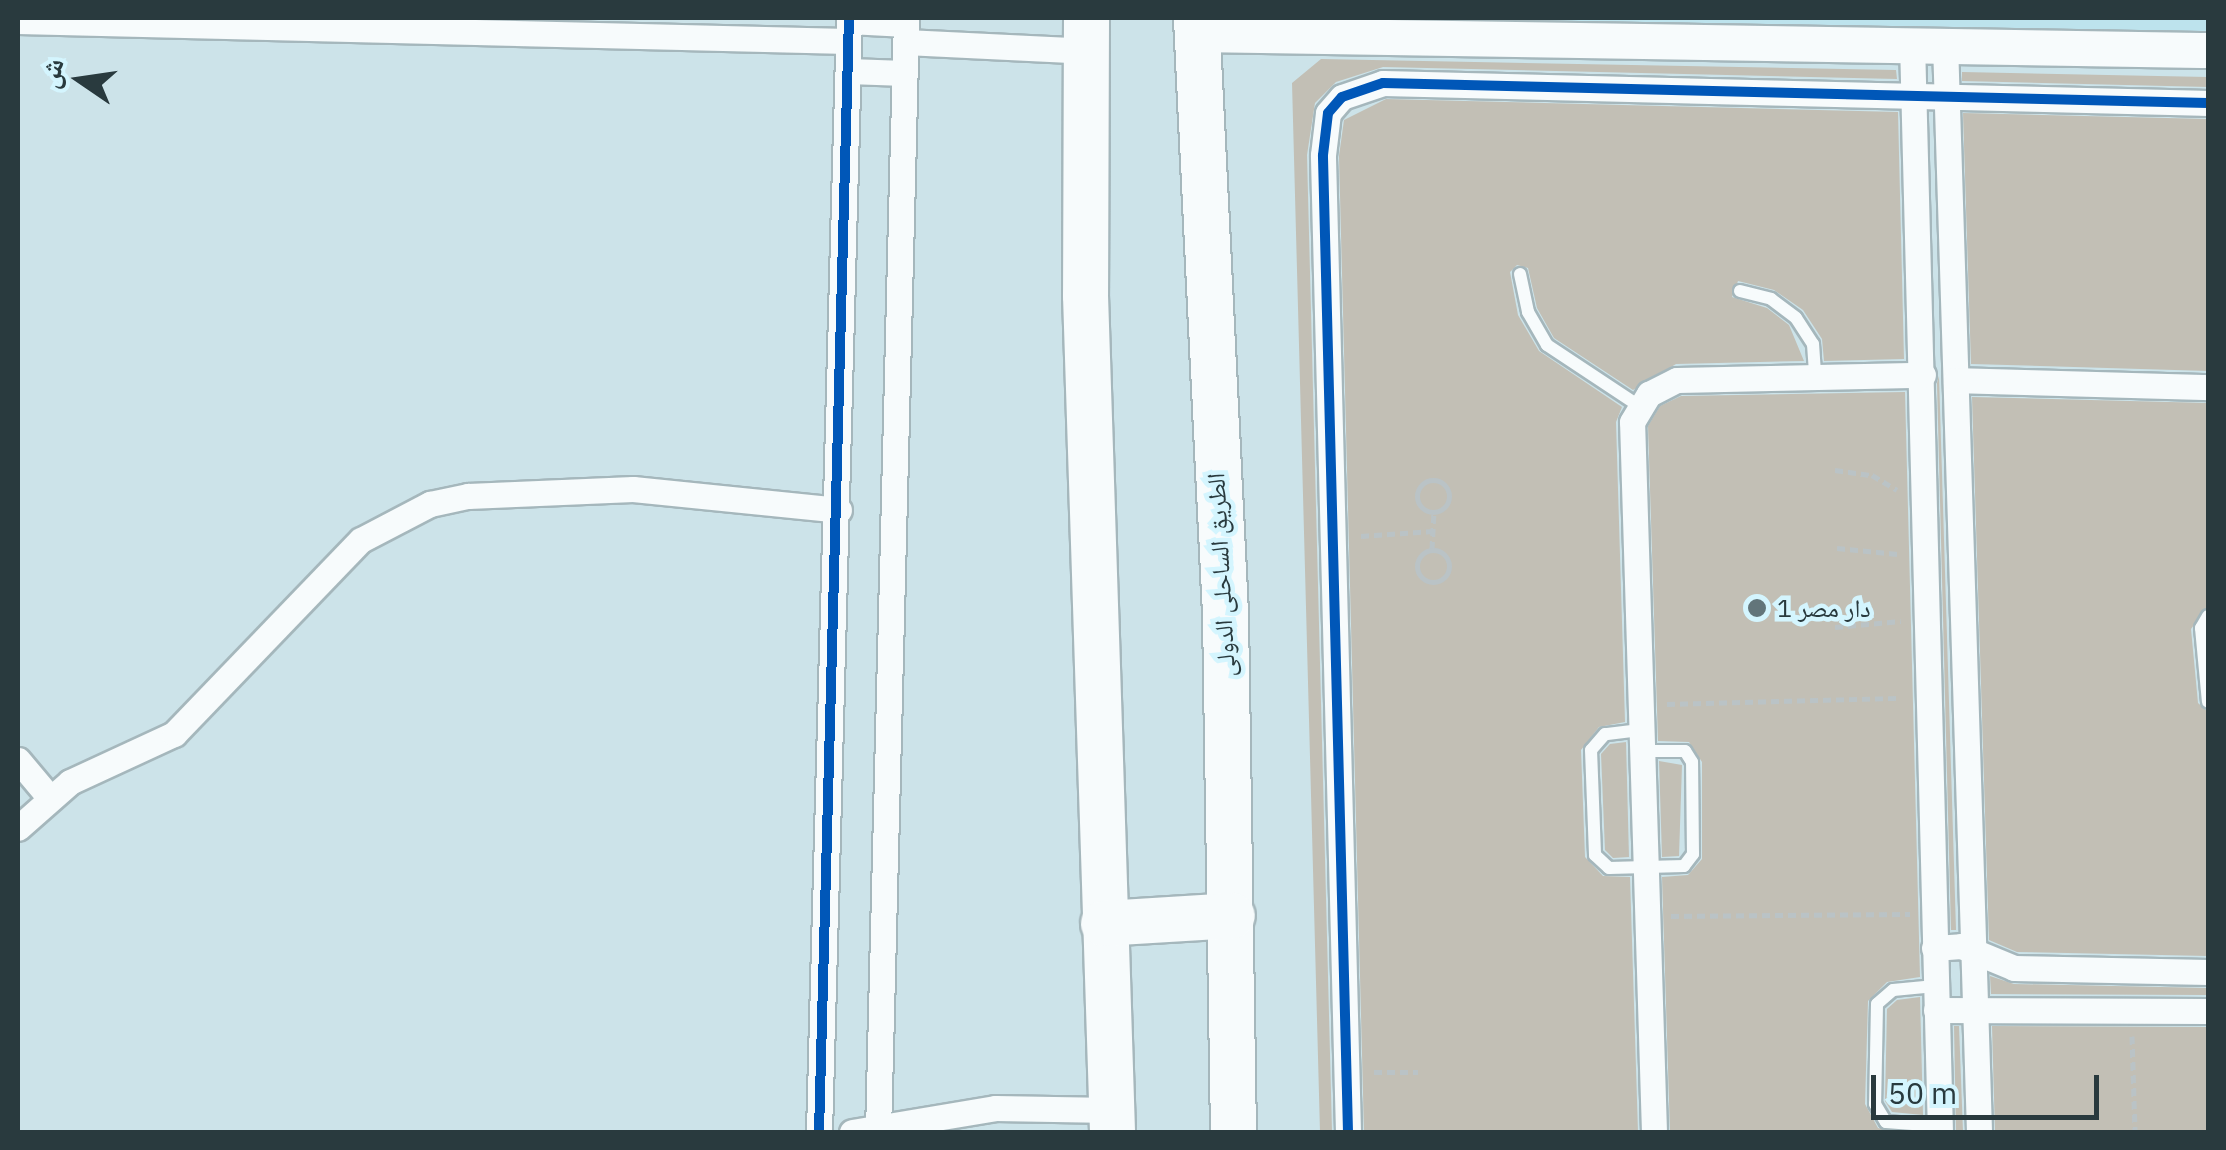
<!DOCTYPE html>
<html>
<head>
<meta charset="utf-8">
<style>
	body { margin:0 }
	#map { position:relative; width:2226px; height:1150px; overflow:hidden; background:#cce3e9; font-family:"IBM Plex Sans","Noto Naskh Arabic",sans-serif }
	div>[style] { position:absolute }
	.built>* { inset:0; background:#bde3ed }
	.building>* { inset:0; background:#c2bfb5 }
	.path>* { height:5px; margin-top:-2.5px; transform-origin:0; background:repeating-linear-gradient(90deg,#bac3c6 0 8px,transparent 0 13px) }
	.path>.ring { margin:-2.5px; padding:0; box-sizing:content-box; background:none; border:5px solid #bac3c6; border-radius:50% }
	.roads { filter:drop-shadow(2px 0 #a5b7bc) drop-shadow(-2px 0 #a5b7bc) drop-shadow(0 2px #a5b7bc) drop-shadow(0 -2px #a5b7bc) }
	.lane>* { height:12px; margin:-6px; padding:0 6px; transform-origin:6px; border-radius:6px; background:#f7fbfc }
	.street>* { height:25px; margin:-12.5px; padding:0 12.5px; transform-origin:12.5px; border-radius:12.5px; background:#f7fbfc }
	.secondary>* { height:35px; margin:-17.5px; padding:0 17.5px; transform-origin:17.5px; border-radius:17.5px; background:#f7fbfc }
	.highway>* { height:45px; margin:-22.5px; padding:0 22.5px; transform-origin:22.5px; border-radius:22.5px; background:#f7fbfc }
	.cycleway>* { height:10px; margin:-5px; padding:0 5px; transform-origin:5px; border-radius:5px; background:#0057b8 }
	.dots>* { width:28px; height:28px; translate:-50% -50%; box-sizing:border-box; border:5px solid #d4f5fe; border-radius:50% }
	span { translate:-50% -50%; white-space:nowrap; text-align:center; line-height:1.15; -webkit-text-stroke:9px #d4f5fe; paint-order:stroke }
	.street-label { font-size:25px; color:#293a3e }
	.poi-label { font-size:25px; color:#293a3e }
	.left { translate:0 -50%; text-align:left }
	.frame { position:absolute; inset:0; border:20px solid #293a3e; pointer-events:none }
	.north { position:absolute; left:30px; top:30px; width:100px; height:100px; -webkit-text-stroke:8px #d4f5fe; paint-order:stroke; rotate:283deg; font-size:28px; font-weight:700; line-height:40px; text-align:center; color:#293a3e }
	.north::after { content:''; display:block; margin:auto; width:35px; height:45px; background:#293a3e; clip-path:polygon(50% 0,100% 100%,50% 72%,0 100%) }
	.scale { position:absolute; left:1871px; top:1075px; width:228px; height:45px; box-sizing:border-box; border:5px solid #293a3e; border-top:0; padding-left:12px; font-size:30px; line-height:35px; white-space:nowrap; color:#293a3e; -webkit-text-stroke:8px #d4f5fe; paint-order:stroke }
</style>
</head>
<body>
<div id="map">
	<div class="built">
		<i style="clip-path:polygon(1298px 18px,2208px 18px,2208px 36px)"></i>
	</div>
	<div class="building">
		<i style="clip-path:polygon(1321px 59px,1896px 70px,1897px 79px,1383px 67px,1336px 82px,1315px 103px,1307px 155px,1332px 1132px,1320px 1132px,1292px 83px)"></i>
		<i style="clip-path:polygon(1962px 72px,2208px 77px,2208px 87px,1962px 81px)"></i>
		<i style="clip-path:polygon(1386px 99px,1898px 112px,1904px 359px,1824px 361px,1822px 339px,1803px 310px,1774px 290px,1738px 281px,1732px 297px,1767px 308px,1789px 325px,1804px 361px,1676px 364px,1633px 390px,1554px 338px,1537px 308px,1528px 268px,1517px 265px,1510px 272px,1518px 315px,1539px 351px,1622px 407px,1616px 422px,1625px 722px,1599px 727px,1581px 750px,1585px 857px,1603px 876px,1630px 877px,1638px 1132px,1364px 1132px,1339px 156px,1344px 120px)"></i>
		<i style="clip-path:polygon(1963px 113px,2208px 119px,2208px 371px,1971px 364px)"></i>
		<i style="clip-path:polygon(1939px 376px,1956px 930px,1951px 930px,1937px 383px)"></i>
		<i style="clip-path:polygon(1905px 392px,1920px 977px,1887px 982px,1868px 1001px,1865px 1104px,1878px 1128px,1892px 1132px,1670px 1132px,1662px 877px,1688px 875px,1702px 859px,1702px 762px,1689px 742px,1658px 741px,1648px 426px,1660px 406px,1681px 396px)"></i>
		<i style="clip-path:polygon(1972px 397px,2208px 403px,2208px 606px,2191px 629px,2198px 703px,2208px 712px,2208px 956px,2017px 952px,1989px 940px)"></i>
		<i style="clip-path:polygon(1626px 742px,1629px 857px,1613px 858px,1605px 850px,1601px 754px,1610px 744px)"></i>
		<i style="clip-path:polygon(1659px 761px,1682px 765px,1679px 856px,1662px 857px)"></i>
		<i style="clip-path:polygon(1990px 976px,2014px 984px,2208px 988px,2208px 995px,1991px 994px)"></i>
		<i style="clip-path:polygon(1920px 997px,1923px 1115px,1892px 1112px,1885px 1101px,1887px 1009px,1897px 1000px)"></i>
		<i style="clip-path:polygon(1954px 1026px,1959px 1026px,1963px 1132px,1956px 1132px)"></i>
		<i style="clip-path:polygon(1992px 1026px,2208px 1027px,2208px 1132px,1995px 1132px)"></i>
	</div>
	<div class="path">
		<i style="left:1835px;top:470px;width:37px;rotate:8deg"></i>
		<i style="left:1872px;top:475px;width:29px;rotate:31deg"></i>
		<i class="ring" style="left:1417px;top:480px;width:27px;height:27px"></i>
		<i style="left:1361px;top:536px;width:72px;rotate:-4deg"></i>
		<i style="left:1837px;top:548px;width:61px;rotate:5.6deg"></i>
		<i style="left:1432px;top:549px;width:36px;rotate:-87deg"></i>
		<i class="ring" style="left:1417px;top:550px;width:27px;height:27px"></i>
		<i style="left:1835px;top:627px;width:66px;rotate:-5.2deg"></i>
		<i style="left:1667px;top:704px;width:234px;rotate:-1.5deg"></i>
		<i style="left:1671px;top:916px;width:239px;rotate:-0.5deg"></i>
		<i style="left:2132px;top:1036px;width:96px;rotate:88.2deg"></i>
		<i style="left:1374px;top:1072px;width:44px"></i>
	</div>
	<div class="roads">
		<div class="lane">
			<i style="left:1520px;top:274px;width:39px;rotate:78deg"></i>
			<i style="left:1528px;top:312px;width:38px;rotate:60deg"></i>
			<i style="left:1547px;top:345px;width:110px;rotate:33.5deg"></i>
			<i style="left:1740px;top:291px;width:32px;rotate:14deg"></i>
			<i style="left:1771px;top:299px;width:31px;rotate:37deg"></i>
			<i style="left:1796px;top:318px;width:31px;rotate:57deg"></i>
			<i style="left:1813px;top:344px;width:32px;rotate:86deg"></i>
			<i style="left:2208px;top:616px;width:14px;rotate:120deg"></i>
			<i style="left:2201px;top:628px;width:74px;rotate:84.6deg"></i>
			<i style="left:1640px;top:730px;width:35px;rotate:173deg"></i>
			<i style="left:1605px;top:734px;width:21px;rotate:131deg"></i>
			<i style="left:1591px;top:750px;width:105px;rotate:87.8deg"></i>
			<i style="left:1595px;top:855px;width:19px;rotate:43deg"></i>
			<i style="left:1609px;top:868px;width:75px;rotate:-1.5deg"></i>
			<i style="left:1684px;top:866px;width:15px;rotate:-53deg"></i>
			<i style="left:1693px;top:854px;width:92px;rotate:-90.6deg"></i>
			<i style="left:1692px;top:762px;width:13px;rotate:-122deg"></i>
			<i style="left:1685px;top:751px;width:44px;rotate:180deg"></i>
			<i style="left:1935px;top:986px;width:42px;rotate:174.6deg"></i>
			<i style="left:1893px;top:990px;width:21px;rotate:139deg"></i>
			<i style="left:1877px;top:1004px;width:100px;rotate:91.1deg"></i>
			<i style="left:1875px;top:1104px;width:21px;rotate:59deg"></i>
			<i style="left:1886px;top:1122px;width:53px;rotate:4.3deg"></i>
		</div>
		<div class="street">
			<i style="left:18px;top:21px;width:830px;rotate:1.38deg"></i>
			<i style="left:849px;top:21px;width:57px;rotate:3deg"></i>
			<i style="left:905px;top:42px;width:181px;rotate:2.8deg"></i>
			<i style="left:1912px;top:42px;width:1090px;rotate:88.53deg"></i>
			<i style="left:1945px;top:43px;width:1090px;rotate:88.21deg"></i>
			<i style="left:848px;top:71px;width:57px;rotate:2deg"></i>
			<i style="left:1956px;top:380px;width:252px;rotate:1.6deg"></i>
			<i style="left:18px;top:760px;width:48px;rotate:50deg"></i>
			<i style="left:18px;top:828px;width:69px;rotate:-41.5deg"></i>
			<i style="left:70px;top:782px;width:115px;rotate:-24.8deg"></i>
			<i style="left:174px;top:734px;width:269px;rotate:-46.1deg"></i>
			<i style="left:361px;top:540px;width:78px;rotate:-27.6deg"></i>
			<i style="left:430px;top:504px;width:39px;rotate:-12deg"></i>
			<i style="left:468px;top:496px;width:165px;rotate:-2.4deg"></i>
			<i style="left:633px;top:489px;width:207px;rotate:5.8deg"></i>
			<i style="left:1934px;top:948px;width:27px;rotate:-4deg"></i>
			<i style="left:1961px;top:946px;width:57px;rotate:22.5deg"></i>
			<i style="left:2014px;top:968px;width:194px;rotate:1.2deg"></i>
			<i style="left:1936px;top:1010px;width:272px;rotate:0.2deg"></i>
			<i style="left:819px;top:1132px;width:1114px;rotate:-88.46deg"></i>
			<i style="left:852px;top:1132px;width:145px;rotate:-9.5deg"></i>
			<i style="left:995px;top:1108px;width:117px;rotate:1deg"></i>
			<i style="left:878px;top:1132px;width:1114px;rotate:-88.56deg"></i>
			<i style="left:1348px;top:1132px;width:977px;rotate:-91.47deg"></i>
			<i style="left:1323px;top:155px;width:42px;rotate:-83.2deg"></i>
			<i style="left:1328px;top:113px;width:21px;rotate:-49deg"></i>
			<i style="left:1342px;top:97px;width:43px;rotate:-18.9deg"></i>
			<i style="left:1383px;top:83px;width:825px;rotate:1.39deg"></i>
			<i style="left:1654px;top:1132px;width:710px;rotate:-91.77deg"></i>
			<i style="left:1632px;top:422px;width:33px;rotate:-59deg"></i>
			<i style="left:1649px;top:394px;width:31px;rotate:-27deg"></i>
			<i style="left:1677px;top:380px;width:246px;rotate:-1.2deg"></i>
		</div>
		<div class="secondary">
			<i style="left:1197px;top:34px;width:1011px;rotate:0.91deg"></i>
		</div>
		<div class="highway">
			<i style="left:1086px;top:18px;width:277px;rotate:90.2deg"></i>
			<i style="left:1085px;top:295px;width:837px;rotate:88.15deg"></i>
			<i style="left:1196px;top:18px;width:597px;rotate:87.21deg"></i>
			<i style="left:1225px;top:614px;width:518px;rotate:89.12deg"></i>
			<i style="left:1103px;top:923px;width:129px;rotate:-3.5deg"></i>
		</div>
	</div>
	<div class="cycleway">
		<i style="left:819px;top:1132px;width:1114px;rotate:-88.46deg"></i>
		<i style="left:1348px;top:1132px;width:977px;rotate:-91.47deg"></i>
		<i style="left:1323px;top:155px;width:42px;rotate:-83.2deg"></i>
		<i style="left:1328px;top:113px;width:21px;rotate:-49deg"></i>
		<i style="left:1342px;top:97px;width:43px;rotate:-18.9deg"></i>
		<i style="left:1383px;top:83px;width:825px;rotate:1.39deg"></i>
	</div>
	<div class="dots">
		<i style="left:1757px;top:608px;background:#62757a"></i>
	</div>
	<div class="street-label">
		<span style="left:1221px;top:575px;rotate:-93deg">الطريق الساحلى الدولى</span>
	</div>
	<div class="poi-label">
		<span class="left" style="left:1777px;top:608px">دار مصر 1</span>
	</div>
	<div class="frame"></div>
	<div class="north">ش</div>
	<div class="scale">50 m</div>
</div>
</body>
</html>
